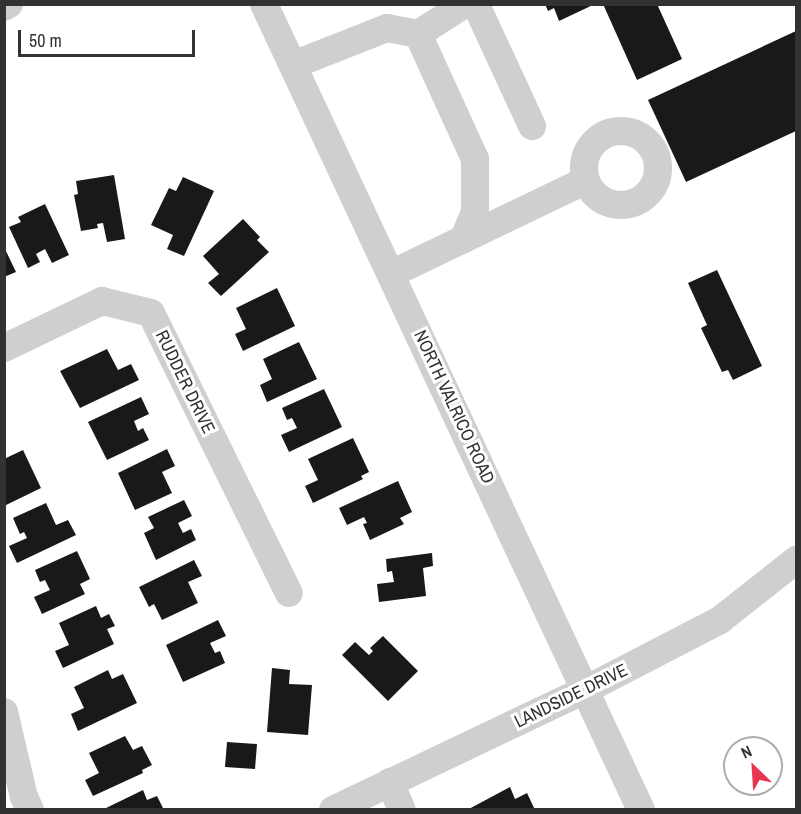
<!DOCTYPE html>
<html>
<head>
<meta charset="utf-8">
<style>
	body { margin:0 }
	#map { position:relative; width:801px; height:814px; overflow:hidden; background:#fff; font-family:"Archivo Narrow",sans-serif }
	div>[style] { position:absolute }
	.building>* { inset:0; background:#191919 }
	.minor>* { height:28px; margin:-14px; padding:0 14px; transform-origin:14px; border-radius:14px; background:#cfcfcf }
	.minor>.ring { margin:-14px; padding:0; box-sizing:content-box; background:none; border:28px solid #cfcfcf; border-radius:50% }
	span { translate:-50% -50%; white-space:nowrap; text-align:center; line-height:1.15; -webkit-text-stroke:6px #fff; paint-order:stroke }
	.street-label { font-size:18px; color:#323232 }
	.frame { position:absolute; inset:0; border:6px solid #323232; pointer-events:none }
	.north { position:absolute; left:723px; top:736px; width:60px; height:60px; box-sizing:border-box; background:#fff; border:2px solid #adadad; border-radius:50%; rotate:335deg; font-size:16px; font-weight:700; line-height:24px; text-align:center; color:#323232 }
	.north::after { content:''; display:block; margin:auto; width:21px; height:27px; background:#e83550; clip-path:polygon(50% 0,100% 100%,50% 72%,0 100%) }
	.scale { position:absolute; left:18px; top:30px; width:177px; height:27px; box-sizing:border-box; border:3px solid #323232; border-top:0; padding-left:8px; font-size:18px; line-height:21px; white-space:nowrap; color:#323232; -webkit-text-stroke:4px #fff; paint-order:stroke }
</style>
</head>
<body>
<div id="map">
	<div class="building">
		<i style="clip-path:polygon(545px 4px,595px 4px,559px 21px,554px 8px,548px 11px)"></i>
		<i style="clip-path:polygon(603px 4px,657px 4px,682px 59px,637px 80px)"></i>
		<i style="clip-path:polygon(796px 31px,796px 131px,686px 182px,648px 100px)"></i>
		<i style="clip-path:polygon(114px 175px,125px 239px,107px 242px,103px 223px,97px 224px,98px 228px,81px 231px,74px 195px,78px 194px,76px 181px)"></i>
		<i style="clip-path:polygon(183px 177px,214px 191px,184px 256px,167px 249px,173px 235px,151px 225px,169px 188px,176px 191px)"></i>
		<i style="clip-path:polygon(45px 204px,69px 255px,52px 263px,45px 249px,36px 254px,40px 262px,28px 268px,9px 227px,21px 222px,18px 217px)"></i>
		<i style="clip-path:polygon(243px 219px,260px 237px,257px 240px,269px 252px,221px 296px,208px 283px,219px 274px,203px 256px)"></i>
		<i style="clip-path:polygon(4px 247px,16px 272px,4px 277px)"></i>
		<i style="clip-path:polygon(717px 270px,762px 366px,733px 380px,728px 370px,722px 372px,701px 328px,707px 325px,688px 283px)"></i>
		<i style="clip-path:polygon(277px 288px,295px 326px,243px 351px,235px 334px,246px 329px,236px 308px)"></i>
		<i style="clip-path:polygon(299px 342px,317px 379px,267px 402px,260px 385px,272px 379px,263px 359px)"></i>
		<i style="clip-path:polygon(107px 349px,118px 370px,131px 364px,139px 380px,80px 408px,60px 371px)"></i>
		<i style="clip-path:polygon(324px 389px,342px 427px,289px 452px,281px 435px,297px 428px,292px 418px,287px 420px,282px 408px)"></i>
		<i style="clip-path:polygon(141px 397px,149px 414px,134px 421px,138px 431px,143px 428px,149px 440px,107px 460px,88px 422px)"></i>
		<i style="clip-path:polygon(353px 438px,369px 472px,361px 476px,363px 479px,313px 503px,305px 486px,318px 480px,308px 459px)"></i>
		<i style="clip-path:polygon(167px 449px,175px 466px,162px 472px,172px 493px,135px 510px,118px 473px)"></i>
		<i style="clip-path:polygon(23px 450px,41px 488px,4px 506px,4px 459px)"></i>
		<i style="clip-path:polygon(398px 481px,412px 512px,400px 518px,404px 524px,370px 540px,363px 524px,367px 523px,364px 517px,347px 525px,339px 508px)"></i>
		<i style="clip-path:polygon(184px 500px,192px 516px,178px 523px,183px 533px,191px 529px,196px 540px,156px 560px,144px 533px,154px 528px,148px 517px)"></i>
		<i style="clip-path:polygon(46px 503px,56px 525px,68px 520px,76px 535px,17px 563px,9px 546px,27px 538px,24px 532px,20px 534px,13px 518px)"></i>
		<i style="clip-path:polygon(77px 551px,90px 579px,80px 584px,85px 594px,42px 614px,34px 597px,50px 590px,45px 580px,40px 582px,35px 570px)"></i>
		<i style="clip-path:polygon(432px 553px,433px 566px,423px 568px,426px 596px,379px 602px,377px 584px,394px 582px,392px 571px,387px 572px,386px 559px)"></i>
		<i style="clip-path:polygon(194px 560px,202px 576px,188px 582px,198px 603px,162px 620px,154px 604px,149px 607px,139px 587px)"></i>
		<i style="clip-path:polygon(96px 606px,101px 618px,109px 614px,115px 626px,107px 629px,114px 644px,63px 668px,55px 651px,69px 645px,59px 623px)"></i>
		<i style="clip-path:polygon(218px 620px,226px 636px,210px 643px,215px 653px,220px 651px,225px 663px,183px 682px,166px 645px)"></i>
		<i style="clip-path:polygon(383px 636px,418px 671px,388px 701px,342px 655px,355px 642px,369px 655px,373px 651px,370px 648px)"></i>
		<i style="clip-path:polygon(272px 668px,290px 670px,289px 684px,312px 685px,308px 735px,267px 732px)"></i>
		<i style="clip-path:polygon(108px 670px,112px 679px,123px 674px,137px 703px,78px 731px,71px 714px,84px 708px,74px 687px)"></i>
		<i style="clip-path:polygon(125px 736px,133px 750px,142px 746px,152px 765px,142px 770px,143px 773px,93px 796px,85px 780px,99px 773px,89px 753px)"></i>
		<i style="clip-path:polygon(227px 742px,257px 744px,255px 769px,225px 767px)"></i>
		<i style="clip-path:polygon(510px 787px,515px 799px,527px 793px,535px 810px,467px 810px)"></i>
		<i style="clip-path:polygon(143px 790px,147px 800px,157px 796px,164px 810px,102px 810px)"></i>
	</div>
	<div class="minor">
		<i style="left:264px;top:4px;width:890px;rotate:64.93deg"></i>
		<i style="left:472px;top:4px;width:8px;rotate:40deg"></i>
		<i style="left:478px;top:9px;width:129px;rotate:65.2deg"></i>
		<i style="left:4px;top:7px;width:6px;rotate:-31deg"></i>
		<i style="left:418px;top:34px;width:137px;rotate:65.5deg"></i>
		<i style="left:475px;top:159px;width:53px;rotate:90deg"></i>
		<i style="left:475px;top:212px;width:30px;rotate:113deg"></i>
		<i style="left:293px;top:65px;width:101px;rotate:-21.5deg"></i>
		<i style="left:387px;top:28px;width:32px;rotate:11deg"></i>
		<i style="left:418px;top:34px;width:56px;rotate:-32.6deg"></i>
		<i class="ring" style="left:584px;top:131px;width:46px;height:46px"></i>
		<i style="left:391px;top:274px;width:216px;rotate:-25.7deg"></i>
		<i style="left:4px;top:348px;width:109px;rotate:-25.6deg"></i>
		<i style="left:102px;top:301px;width:50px;rotate:13.8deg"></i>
		<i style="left:151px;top:313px;width:312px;rotate:63.8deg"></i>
		<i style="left:4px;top:712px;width:87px;rotate:76.8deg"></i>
		<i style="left:24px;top:797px;width:14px;rotate:65deg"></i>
		<i style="left:390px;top:782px;width:30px;rotate:67deg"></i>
		<i style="left:333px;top:810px;width:281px;rotate:-25.5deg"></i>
		<i style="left:587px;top:689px;width:150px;rotate:-27.4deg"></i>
		<i style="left:720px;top:620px;width:97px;rotate:-38.3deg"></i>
	</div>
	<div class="street-label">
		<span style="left:185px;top:382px;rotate:64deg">RUDDER DRIVE</span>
		<span style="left:454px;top:407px;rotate:65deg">NORTH VALRICO ROAD</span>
		<span style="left:571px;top:696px;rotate:-26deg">LANDSIDE DRIVE</span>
	</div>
	<div class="frame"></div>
	<div class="north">N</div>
	<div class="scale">50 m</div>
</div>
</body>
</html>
